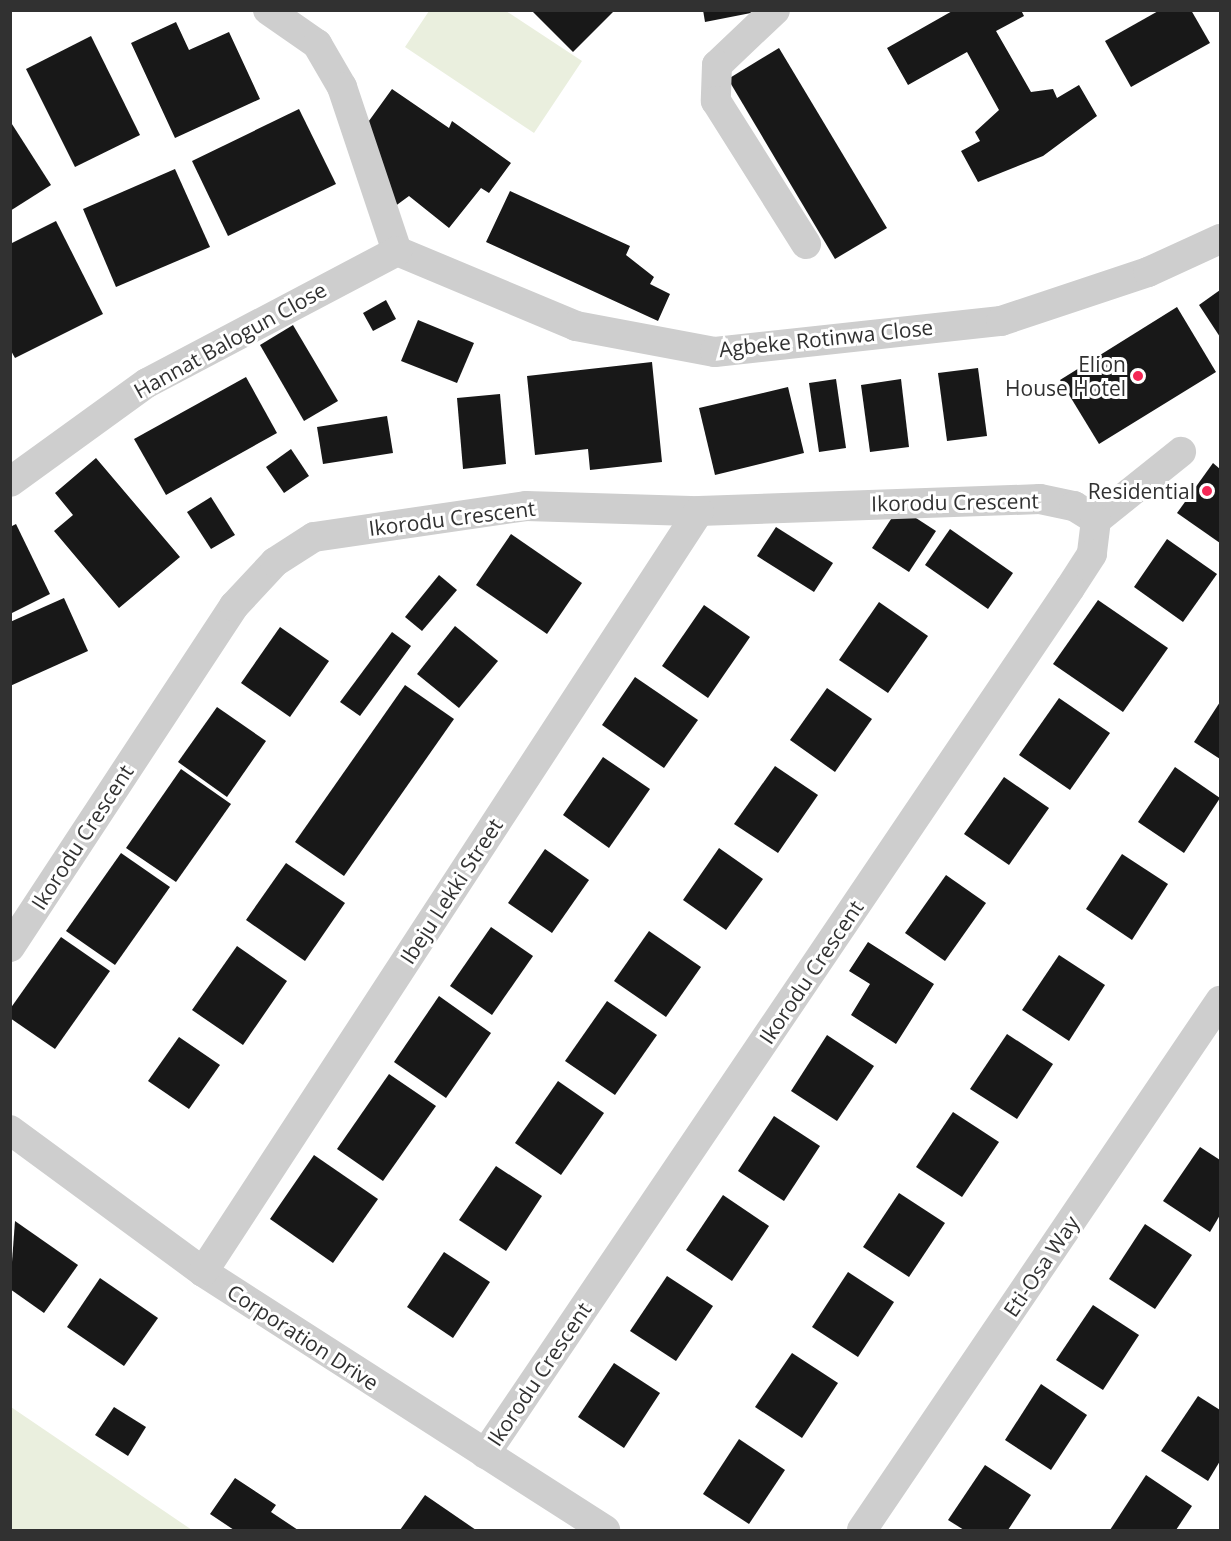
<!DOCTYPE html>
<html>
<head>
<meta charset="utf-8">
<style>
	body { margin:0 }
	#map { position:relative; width:1231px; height:1541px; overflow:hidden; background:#fff; font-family:"Open Sans",sans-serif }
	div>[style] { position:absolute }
	.green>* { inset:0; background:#eaefde }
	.building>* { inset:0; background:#181818 }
	.minor>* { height:30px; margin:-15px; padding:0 15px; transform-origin:15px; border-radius:15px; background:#cecece }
	.dots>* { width:16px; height:16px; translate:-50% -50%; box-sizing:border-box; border:3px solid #fff; border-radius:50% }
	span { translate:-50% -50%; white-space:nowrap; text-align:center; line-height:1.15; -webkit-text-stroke:6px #fff; paint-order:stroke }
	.street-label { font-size:21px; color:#313131 }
	.poi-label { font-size:21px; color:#313131 }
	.right { translate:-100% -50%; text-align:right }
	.frame { position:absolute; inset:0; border:12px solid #313131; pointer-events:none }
</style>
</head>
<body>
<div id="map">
	<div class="green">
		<i style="clip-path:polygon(429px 11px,506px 11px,582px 61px,534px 133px,405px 47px)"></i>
		<i style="clip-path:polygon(11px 1407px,192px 1530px,11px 1530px)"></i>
	</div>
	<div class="building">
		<i style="clip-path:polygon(531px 10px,615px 10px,573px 52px)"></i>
		<i style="clip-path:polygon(703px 10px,756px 10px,756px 12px,705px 22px)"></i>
		<i style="clip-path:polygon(954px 10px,1021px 10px,1024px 16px,996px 31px,1031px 92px,1053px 89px,1057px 98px,1079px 85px,1097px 116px,1043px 156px,978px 182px,961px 151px,980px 141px,975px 132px,999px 110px,967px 52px,908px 85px,887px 48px)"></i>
		<i style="clip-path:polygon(1160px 10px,1191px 10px,1210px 43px,1131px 87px,1105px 41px)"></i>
		<i style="clip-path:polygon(176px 22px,189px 50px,229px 32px,260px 99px,175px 138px,131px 43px)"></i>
		<i style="clip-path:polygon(91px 36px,140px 135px,75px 167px,26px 69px)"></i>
		<i style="clip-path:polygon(779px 48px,887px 228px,835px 259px,728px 79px)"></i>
		<i style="clip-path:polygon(392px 89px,449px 128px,452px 121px,511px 163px,489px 193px,481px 188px,449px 228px,409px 196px,394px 207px,366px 125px)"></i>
		<i style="clip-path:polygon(299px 109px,336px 184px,228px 236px,192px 161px)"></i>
		<i style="clip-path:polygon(10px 121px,51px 185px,10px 211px)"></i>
		<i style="clip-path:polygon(175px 169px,210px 247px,116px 287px,83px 209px)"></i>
		<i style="clip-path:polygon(510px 191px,630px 246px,626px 255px,654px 277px,650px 284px,670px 294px,658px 321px,486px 242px)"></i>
		<i style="clip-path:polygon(56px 221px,103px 314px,15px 358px,10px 349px,10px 244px)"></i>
		<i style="clip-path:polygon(1220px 290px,1220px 337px,1199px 305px)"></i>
		<i style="clip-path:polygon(386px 300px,396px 319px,373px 331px,363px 313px)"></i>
		<i style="clip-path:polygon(1177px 307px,1216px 372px,1099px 444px,1060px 380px)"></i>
		<i style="clip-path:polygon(418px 320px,474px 343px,457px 383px,401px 361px)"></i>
		<i style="clip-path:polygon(293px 325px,338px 401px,304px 421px,260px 345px)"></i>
		<i style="clip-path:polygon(652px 362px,662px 462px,590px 470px,588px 449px,535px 455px,527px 376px)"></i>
		<i style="clip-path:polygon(978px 368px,987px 436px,947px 441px,938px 373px)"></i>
		<i style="clip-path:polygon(246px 377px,277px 433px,166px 495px,134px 439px)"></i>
		<i style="clip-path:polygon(836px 379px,846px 448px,819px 452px,809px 383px)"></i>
		<i style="clip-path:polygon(901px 379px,909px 447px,870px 452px,861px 385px)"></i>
		<i style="clip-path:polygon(788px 387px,804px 453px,715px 475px,699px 408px)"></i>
		<i style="clip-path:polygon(500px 394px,506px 464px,463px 469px,457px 398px)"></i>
		<i style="clip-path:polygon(387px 416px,393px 453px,323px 464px,317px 427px)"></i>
		<i style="clip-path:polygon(291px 449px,309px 476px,284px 493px,266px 467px)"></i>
		<i style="clip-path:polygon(96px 458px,180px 557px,119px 608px,54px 531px,73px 515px,55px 493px)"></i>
		<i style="clip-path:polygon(1213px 463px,1220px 469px,1220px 543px,1177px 513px)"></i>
		<i style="clip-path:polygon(211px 497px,235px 535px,211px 549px,187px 512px)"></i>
		<i style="clip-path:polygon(899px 507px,936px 531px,909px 572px,872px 548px)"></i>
		<i style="clip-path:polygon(16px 524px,50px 594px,10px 614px,10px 527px)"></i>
		<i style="clip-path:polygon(776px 527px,833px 563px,814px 592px,757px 556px)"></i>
		<i style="clip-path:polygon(950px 529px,1013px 573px,988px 609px,925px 565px)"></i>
		<i style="clip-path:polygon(511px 534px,582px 583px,547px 634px,476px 585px)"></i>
		<i style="clip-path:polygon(1167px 539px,1217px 574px,1183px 622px,1134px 587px)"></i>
		<i style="clip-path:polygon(439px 575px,457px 590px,422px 631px,405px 617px)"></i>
		<i style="clip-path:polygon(64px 598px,88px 651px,10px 686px,10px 622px)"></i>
		<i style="clip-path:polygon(1098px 600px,1168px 648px,1123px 712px,1053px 664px)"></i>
		<i style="clip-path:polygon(879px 602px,928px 636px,888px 693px,839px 660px)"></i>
		<i style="clip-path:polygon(704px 605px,750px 637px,708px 698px,662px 666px)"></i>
		<i style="clip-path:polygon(455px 626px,498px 661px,459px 708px,417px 674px)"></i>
		<i style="clip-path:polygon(280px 627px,329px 661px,290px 717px,241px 683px)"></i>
		<i style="clip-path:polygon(392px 632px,411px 646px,360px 716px,340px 702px)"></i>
		<i style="clip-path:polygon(635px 677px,698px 720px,664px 768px,602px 725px)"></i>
		<i style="clip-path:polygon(405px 685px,454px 719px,344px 876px,295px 842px)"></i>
		<i style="clip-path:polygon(827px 688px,872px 719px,835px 772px,790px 740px)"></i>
		<i style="clip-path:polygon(1059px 698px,1110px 733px,1070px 790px,1019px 755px)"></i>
		<i style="clip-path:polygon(1220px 702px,1220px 759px,1194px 742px)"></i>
		<i style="clip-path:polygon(217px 707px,266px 741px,227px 797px,178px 762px)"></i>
		<i style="clip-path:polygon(603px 757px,650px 789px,609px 848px,563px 815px)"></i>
		<i style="clip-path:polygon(775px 766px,818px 795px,778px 853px,734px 824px)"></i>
		<i style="clip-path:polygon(1175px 767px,1220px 798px,1184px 853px,1138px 822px)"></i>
		<i style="clip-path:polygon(181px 769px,231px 804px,176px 882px,126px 848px)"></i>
		<i style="clip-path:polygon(1004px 777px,1049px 808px,1009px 865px,964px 834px)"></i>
		<i style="clip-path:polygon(719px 848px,763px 879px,726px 930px,683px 900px)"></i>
		<i style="clip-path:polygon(545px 849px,589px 880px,552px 933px,508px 903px)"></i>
		<i style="clip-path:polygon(121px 853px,170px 887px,115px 965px,66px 931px)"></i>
		<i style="clip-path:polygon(1122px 854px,1168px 884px,1132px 940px,1086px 909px)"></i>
		<i style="clip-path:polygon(286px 863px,345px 903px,305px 961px,246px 920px)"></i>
		<i style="clip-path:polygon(946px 875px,986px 903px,945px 961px,905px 933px)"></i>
		<i style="clip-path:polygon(491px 927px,533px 956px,492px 1015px,450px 986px)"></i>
		<i style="clip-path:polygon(649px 931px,701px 967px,666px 1017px,614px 981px)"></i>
		<i style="clip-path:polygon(61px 937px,110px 971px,55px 1049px,10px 1018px,10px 1009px)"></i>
		<i style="clip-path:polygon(868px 942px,934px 984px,896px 1044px,851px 1015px,870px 984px,849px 971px)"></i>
		<i style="clip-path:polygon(237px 946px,287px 981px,243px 1045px,192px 1010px)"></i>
		<i style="clip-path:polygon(1059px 955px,1105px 985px,1069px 1041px,1022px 1010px)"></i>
		<i style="clip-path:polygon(439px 996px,491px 1033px,446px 1098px,394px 1062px)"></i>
		<i style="clip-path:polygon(607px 1001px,657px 1035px,615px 1095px,565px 1061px)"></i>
		<i style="clip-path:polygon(1007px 1034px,1053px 1064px,1017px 1119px,970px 1089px)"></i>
		<i style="clip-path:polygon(827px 1035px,874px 1066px,837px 1121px,791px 1091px)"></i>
		<i style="clip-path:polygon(179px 1037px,220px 1065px,189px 1109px,148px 1081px)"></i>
		<i style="clip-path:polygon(389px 1074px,436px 1106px,383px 1181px,337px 1149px)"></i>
		<i style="clip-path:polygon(558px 1081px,604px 1113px,561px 1175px,515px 1143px)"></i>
		<i style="clip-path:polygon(953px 1112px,999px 1142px,962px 1197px,916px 1167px)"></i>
		<i style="clip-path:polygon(774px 1116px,820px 1146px,784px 1201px,738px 1171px)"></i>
		<i style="clip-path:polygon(1200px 1147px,1220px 1160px,1220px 1215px,1210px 1232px,1163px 1201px)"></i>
		<i style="clip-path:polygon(314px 1155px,378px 1199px,333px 1263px,270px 1219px)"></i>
		<i style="clip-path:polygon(496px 1166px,542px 1196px,506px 1251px,459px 1220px)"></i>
		<i style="clip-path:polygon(899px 1193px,945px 1223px,909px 1277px,863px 1247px)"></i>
		<i style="clip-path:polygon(723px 1195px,769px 1226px,732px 1281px,686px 1250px)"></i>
		<i style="clip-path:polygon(15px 1221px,78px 1265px,44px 1313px,10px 1289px)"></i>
		<i style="clip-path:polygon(1145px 1224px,1192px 1255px,1155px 1309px,1109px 1279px)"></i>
		<i style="clip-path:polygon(444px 1252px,490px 1282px,453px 1338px,407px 1307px)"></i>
		<i style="clip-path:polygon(848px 1272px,894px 1302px,858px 1357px,812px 1327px)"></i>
		<i style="clip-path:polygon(667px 1276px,713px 1306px,676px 1361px,630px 1331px)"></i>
		<i style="clip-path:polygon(100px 1278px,158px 1318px,124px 1366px,67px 1327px)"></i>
		<i style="clip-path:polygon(1093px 1305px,1139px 1335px,1103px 1390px,1056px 1360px)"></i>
		<i style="clip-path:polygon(792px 1353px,838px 1383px,802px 1438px,755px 1407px)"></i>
		<i style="clip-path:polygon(614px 1363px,660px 1393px,624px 1448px,578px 1417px)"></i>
		<i style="clip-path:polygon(1041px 1384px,1087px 1415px,1051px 1470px,1005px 1440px)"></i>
		<i style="clip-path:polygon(1198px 1396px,1220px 1410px,1220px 1461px,1208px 1481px,1161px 1451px)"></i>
		<i style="clip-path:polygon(114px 1407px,146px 1427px,128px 1456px,95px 1435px)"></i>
		<i style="clip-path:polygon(739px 1439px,785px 1470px,749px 1524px,703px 1494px)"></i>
		<i style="clip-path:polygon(985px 1465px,1031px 1495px,1008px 1530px,964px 1530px,948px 1520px)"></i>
		<i style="clip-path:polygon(1146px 1475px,1192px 1506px,1176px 1530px,1110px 1530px)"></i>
		<i style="clip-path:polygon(235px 1478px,276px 1505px,271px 1512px,298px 1530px,234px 1530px,210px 1514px)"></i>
		<i style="clip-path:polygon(425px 1495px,476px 1530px,400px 1530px)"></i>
	</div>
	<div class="minor">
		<i style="left:268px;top:10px;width:60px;rotate:34.8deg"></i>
		<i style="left:317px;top:44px;width:50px;rotate:59.8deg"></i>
		<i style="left:342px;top:87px;width:173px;rotate:71.5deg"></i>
		<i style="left:775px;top:10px;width:80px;rotate:136.5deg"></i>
		<i style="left:717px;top:65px;width:36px;rotate:92deg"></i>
		<i style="left:716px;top:101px;width:169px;rotate:57.8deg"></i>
		<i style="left:397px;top:251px;width:194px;rotate:22.7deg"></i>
		<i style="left:576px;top:326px;width:141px;rotate:10.6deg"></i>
		<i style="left:715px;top:352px;width:288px;rotate:-6.2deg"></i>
		<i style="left:1001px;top:321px;width:155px;rotate:-18.4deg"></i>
		<i style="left:1148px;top:272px;width:79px;rotate:-24.6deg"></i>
		<i style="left:10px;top:482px;width:169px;rotate:-35.9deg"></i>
		<i style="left:147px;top:383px;width:283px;rotate:-27.8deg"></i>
		<i style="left:1096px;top:520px;width:109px;rotate:-38.7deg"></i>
		<i style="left:10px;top:947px;width:408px;rotate:-56.7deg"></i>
		<i style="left:234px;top:606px;width:60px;rotate:-47deg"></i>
		<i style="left:275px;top:562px;width:46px;rotate:-32.7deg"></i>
		<i style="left:314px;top:537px;width:214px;rotate:-8.3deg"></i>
		<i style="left:526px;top:506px;width:173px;rotate:1.7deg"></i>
		<i style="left:699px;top:511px;width:341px;rotate:-2deg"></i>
		<i style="left:1040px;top:499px;width:35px;rotate:12deg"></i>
		<i style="left:1074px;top:506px;width:26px;rotate:32deg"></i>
		<i style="left:1096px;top:520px;width:34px;rotate:97deg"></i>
		<i style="left:1092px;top:554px;width:40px;rotate:122.9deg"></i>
		<i style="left:1070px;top:588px;width:1045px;rotate:124.04deg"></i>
		<i style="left:10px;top:1130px;width:240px;rotate:36.3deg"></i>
		<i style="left:203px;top:1272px;width:478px;rotate:32.7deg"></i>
		<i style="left:203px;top:1272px;width:908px;rotate:-56.9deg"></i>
		<i style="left:862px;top:1530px;width:639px;rotate:-55.91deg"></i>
	</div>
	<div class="dots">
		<i style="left:1138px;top:376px;background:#f42755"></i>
		<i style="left:1207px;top:491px;background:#f42755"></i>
	</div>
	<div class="street-label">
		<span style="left:826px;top:338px;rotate:-6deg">Agbeke Rotinwa Close</span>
		<span style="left:230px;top:340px;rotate:-29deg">Hannat Balogun Close</span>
		<span style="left:955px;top:502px;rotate:-1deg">Ikorodu Crescent</span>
		<span style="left:452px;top:518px;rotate:-7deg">Ikorodu Crescent</span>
		<span style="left:82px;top:837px;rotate:-57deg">Ikorodu Crescent</span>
		<span style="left:451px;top:891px;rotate:-57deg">Ibeju Lekki Street</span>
		<span style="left:811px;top:972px;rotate:-56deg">Ikorodu Crescent</span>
		<span style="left:1041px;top:1266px;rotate:-56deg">Eti-Osa Way</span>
		<span style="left:303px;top:1337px;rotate:33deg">Corporation Drive</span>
		<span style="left:539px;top:1374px;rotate:-56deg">Ikorodu Crescent</span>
	</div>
	<div class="poi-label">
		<span class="right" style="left:1126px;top:376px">Elion<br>House Hotel</span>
		<span class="right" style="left:1195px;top:491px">Residential</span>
	</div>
	<div class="frame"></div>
</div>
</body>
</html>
